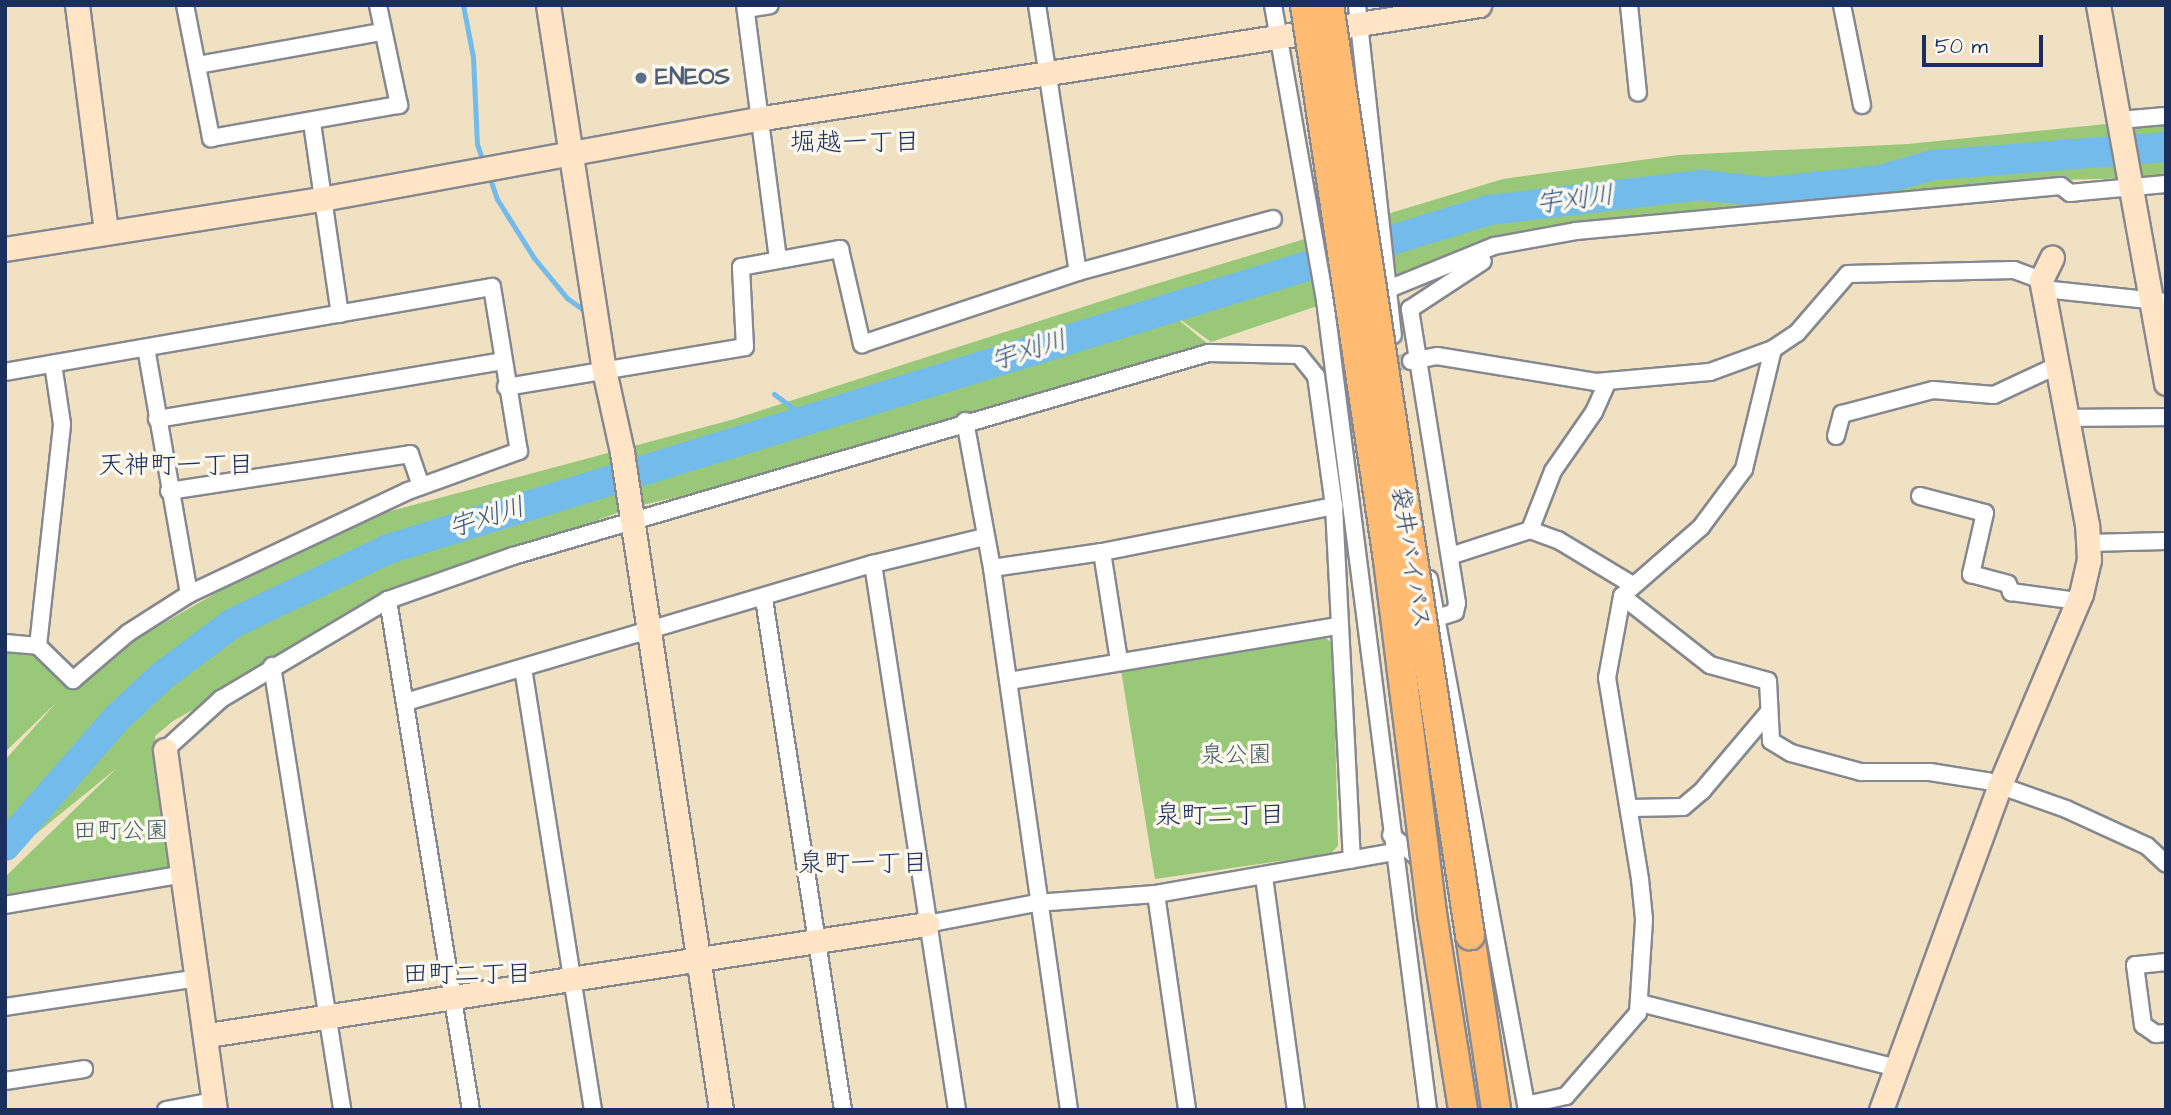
<!DOCTYPE html>
<html>
<head>
<meta charset="utf-8">
<style>
	body { margin:0 }
	#map { position:relative; width:2171px; height:1115px; overflow:hidden; background:#f0e1c2; font-family:"Architects Daughter","Klee One",sans-serif }
	div>[style] { position:absolute }
	.green>* { inset:0; background:#99c978 }
	.stream>* { height:5px; margin:-2.5px; padding:0 2.5px; transform-origin:2.5px; border-radius:2.5px; background:#73bbea }
	.river>* { height:30px; margin:-15px; padding:0 15px; transform-origin:15px; border-radius:15px; background:#73bbea }
	.street-tunnel>* { height:16px; margin-top:-8px; transform-origin:0; background:repeating-linear-gradient(90deg,#c5bdae 0 16px,transparent 0 24px) }
	.roads { filter:drop-shadow(2px 0 #868890) drop-shadow(-2px 0 #868890) drop-shadow(0 2px #868890) drop-shadow(0 -2px #868890) }
	.street>* { height:16px; margin:-8px; padding:0 8px; transform-origin:8px; border-radius:8px; background:#fff }
	.secondary>* { height:23px; margin:-11.5px; padding:0 11.5px; transform-origin:11.5px; border-radius:11.5px; background:#ffe4c6 }
	.highway>* { height:28px; margin:-14px; padding:0 14px; transform-origin:14px; border-radius:14px; background:#ffbb71 }
	.bridges { filter:drop-shadow(2px 0 #868890) drop-shadow(-2px 0 #868890) drop-shadow(0 2px #868890) drop-shadow(0 -2px #868890) }
	.highway-bridge>* { height:28px; margin:-14px; padding:0 14px; transform-origin:14px; border-radius:14px; background:#ffbb71 }
	.dots>* { width:19px; height:19px; translate:-50% -50%; box-sizing:border-box; border:4px solid #fbf7ec; border-radius:50% }
	span { translate:-50% -50%; white-space:nowrap; text-align:center; line-height:1.15; -webkit-text-stroke:7px #fbf7ec; paint-order:stroke }
	.service-label { font-size:24px; color:#4e5e75; font-weight:700 }
	.left { translate:0 -50%; text-align:left }
	.street-label { font-size:24px; color:#1b2f5e }
	.park-label { font-size:24px; color:#415d66 }
	.neighbourhood-label { font-size:26px; color:#1b2f5e }
	.water-label { font-size:26px; color:#355988; font-style:italic }
	.frame { position:absolute; inset:0; border:7px solid #1b2f5e; pointer-events:none }
	.scale { position:absolute; left:1922px; top:35px; width:121px; height:32px; box-sizing:border-box; border:4px solid #1b2f5e; border-top:0; padding-left:9px; font-size:21px; line-height:24px; white-space:nowrap; color:#1b2f5e; -webkit-text-stroke:5px #fbf7ec; paint-order:stroke }
</style>
</head>
<body>
<div id="map">
	<div class="green">
		<i style="clip-path:polygon(2166px 118px,2166px 177px,2061px 180px,1481px 244px,1394px 280px,1211px 342px,1163px 307px,1220px 354px,859px 454px,630px 508px,388px 600px,173px 721px,155px 736px,175px 867px,171px 872px,5px 899px,5px 877px,117px 768px,5px 859px,5px 760px,56px 703px,5px 752px,5px 651px,35px 653px,68px 690px,89px 666px,331px 527px,731px 420px,1139px 289px,1503px 179px,1678px 155px,1908px 144px)"></i>
		<i style="clip-path:polygon(1326px 638px,1333px 644px,1338px 846px,1330px 854px,1155px 879px,1121px 670px)"></i>
	</div>
	<div class="stream">
		<i style="left:463px;top:5px;width:53px;rotate:79.1deg"></i>
		<i style="left:473px;top:57px;width:87px;rotate:87.4deg"></i>
		<i style="left:477px;top:144px;width:21px;rotate:71deg"></i>
		<i style="left:488px;top:173px;width:28px;rotate:71deg"></i>
		<i style="left:497px;top:199px;width:70px;rotate:57.9deg"></i>
		<i style="left:534px;top:258px;width:52px;rotate:50.5deg"></i>
		<i style="left:567px;top:298px;width:17px;rotate:36deg"></i>
		<i style="left:774px;top:394px;width:44px;rotate:36.6deg"></i>
	</div>
	<div class="river">
		<i style="left:5px;top:846px;width:170px;rotate:-48.8deg"></i>
		<i style="left:117px;top:718px;width:62px;rotate:-43deg"></i>
		<i style="left:162px;top:676px;width:89px;rotate:-36.7deg"></i>
		<i style="left:233px;top:623px;width:172px;rotate:-25.5deg"></i>
		<i style="left:388px;top:549px;width:1152px;rotate:-17.11deg"></i>
		<i style="left:1489px;top:210px;width:213px;rotate:-6.7deg"></i>
		<i style="left:1701px;top:185px;width:66px;rotate:6.1deg"></i>
		<i style="left:1767px;top:192px;width:114px;rotate:-6.1deg"></i>
		<i style="left:1880px;top:180px;width:55px;rotate:-15.8deg"></i>
		<i style="left:1933px;top:165px;width:234px;rotate:-4.4deg"></i>
	</div>
	<div class="street-tunnel">
		<i style="left:1316px;top:376px;width:96px;rotate:-9deg"></i>
	</div>
	<div class="roads">
		<div class="street">
			<i style="left:185px;top:5px;width:136px;rotate:78.9deg"></i>
			<i style="left:211px;top:138px;width:191px;rotate:-10deg"></i>
			<i style="left:399px;top:105px;width:102px;rotate:-101.9deg"></i>
			<i style="left:745px;top:5px;width:257px;rotate:82.6deg"></i>
			<i style="left:1037px;top:5px;width:270px;rotate:81.3deg"></i>
			<i style="left:1273px;top:5px;width:300px;rotate:80deg"></i>
			<i style="left:1325px;top:300px;width:817px;rotate:82.75deg"></i>
			<i style="left:1357px;top:5px;width:332px;rotate:83.8deg"></i>
			<i style="left:1629px;top:5px;width:88px;rotate:84.2deg"></i>
			<i style="left:1842px;top:5px;width:102px;rotate:78.7deg"></i>
			<i style="left:746px;top:9px;width:24px;rotate:-9deg"></i>
			<i style="left:198px;top:65px;width:187px;rotate:-10.2deg"></i>
			<i style="left:2119px;top:120px;width:47px;rotate:-4.9deg"></i>
			<i style="left:312px;top:123px;width:193px;rotate:81.7deg"></i>
			<i style="left:2043px;top:289px;width:124px;rotate:6deg"></i>
			<i style="left:1386px;top:290px;width:117px;rotate:-22.2deg"></i>
			<i style="left:1494px;top:246px;width:83px;rotate:-10.4deg"></i>
			<i style="left:1576px;top:231px;width:487px;rotate:-5.3deg"></i>
			<i style="left:2061px;top:186px;width:11px;rotate:38deg"></i>
			<i style="left:2070px;top:193px;width:96px;rotate:-5.4deg"></i>
			<i style="left:1411px;top:361px;width:26px;rotate:-11deg"></i>
			<i style="left:1437px;top:356px;width:161px;rotate:9.3deg"></i>
			<i style="left:1596px;top:382px;width:114px;rotate:-5deg"></i>
			<i style="left:1710px;top:372px;width:67px;rotate:-20.1deg"></i>
			<i style="left:1773px;top:349px;width:29px;rotate:-34deg"></i>
			<i style="left:1797px;top:333px;width:78px;rotate:-49.2deg"></i>
			<i style="left:1848px;top:274px;width:166px;rotate:-1.4deg"></i>
			<i style="left:2014px;top:270px;width:29px;rotate:20deg"></i>
			<i style="left:5px;top:372px;width:494px;rotate:-9.9deg"></i>
			<i style="left:492px;top:287px;width:166px;rotate:80.7deg"></i>
			<i style="left:519px;top:451px;width:118px;rotate:160.2deg"></i>
			<i style="left:408px;top:491px;width:242px;rotate:154.8deg"></i>
			<i style="left:506px;top:387px;width:242px;rotate:-9.5deg"></i>
			<i style="left:745px;top:347px;width:80px;rotate:-92.9deg"></i>
			<i style="left:741px;top:267px;width:101px;rotate:-10.3deg"></i>
			<i style="left:840px;top:249px;width:98px;rotate:77deg"></i>
			<i style="left:862px;top:344px;width:228px;rotate:-18.4deg"></i>
			<i style="left:1078px;top:272px;width:202px;rotate:-15.2deg"></i>
			<i style="left:2067px;top:418px;width:99px;rotate:-0.6deg"></i>
			<i style="left:157px;top:419px;width:350px;rotate:-9.5deg"></i>
			<i style="left:965px;top:421px;width:149px;rotate:79.6deg"></i>
			<i style="left:992px;top:568px;width:547px;rotate:81.91deg"></i>
			<i style="left:1836px;top:436px;width:23px;rotate:-75deg"></i>
			<i style="left:1842px;top:414px;width:94px;rotate:-14.8deg"></i>
			<i style="left:1933px;top:390px;width:61px;rotate:4.7deg"></i>
			<i style="left:1994px;top:395px;width:71px;rotate:-25.1deg"></i>
			<i style="left:169px;top:491px;width:244px;rotate:-8.7deg"></i>
			<i style="left:410px;top:454px;width:34px;rotate:71deg"></i>
			<i style="left:1920px;top:496px;width:67px;rotate:14.7deg"></i>
			<i style="left:1985px;top:513px;width:63px;rotate:102.9deg"></i>
			<i style="left:1971px;top:574px;width:38px;rotate:15deg"></i>
			<i style="left:2008px;top:584px;width:9px;rotate:69deg"></i>
			<i style="left:2011px;top:592px;width:68px;rotate:7.7deg"></i>
			<i style="left:1530px;top:530px;width:63px;rotate:-68.7deg"></i>
			<i style="left:1553px;top:471px;width:72px;rotate:-55.2deg"></i>
			<i style="left:1594px;top:412px;width:34px;rotate:-66deg"></i>
			<i style="left:2089px;top:543px;width:77px;rotate:-1.5deg"></i>
			<i style="left:1102px;top:552px;width:110px;rotate:81.1deg"></i>
			<i style="left:1450px;top:556px;width:84px;rotate:-18deg"></i>
			<i style="left:1530px;top:530px;width:30px;rotate:20deg"></i>
			<i style="left:1558px;top:540px;width:85px;rotate:31.1deg"></i>
			<i style="left:873px;top:564px;width:552px;rotate:81.25deg"></i>
			<i style="left:992px;top:568px;width:111px;rotate:-8.3deg"></i>
			<i style="left:1102px;top:552px;width:237px;rotate:-11.2deg"></i>
			<i style="left:1429px;top:579px;width:540px;rotate:79.54deg"></i>
			<i style="left:1622px;top:596px;width:112px;rotate:38.1deg"></i>
			<i style="left:1710px;top:665px;width:60px;rotate:15.4deg"></i>
			<i style="left:1768px;top:681px;width:60px;rotate:87.1deg"></i>
			<i style="left:1771px;top:741px;width:23px;rotate:31deg"></i>
			<i style="left:1791px;top:753px;width:73px;rotate:15.2deg"></i>
			<i style="left:1861px;top:772px;width:69px"></i>
			<i style="left:1930px;top:772px;width:58px;rotate:9deg"></i>
			<i style="left:1987px;top:781px;width:84px;rotate:19.5deg"></i>
			<i style="left:2066px;top:809px;width:89px;rotate:24.6deg"></i>
			<i style="left:2147px;top:846px;width:26px;rotate:43deg"></i>
			<i style="left:764px;top:599px;width:517px;rotate:81.21deg"></i>
			<i style="left:388px;top:600px;width:517px;rotate:80.76deg"></i>
			<i style="left:1437px;top:618px;width:19px;rotate:-18deg"></i>
			<i style="left:1455px;top:612px;width:9px;rotate:-77deg"></i>
			<i style="left:1457px;top:603px;width:298px;rotate:-99.1deg"></i>
			<i style="left:1410px;top:309px;width:87px;rotate:-33.3deg"></i>
			<i style="left:5px;top:643px;width:33px;rotate:5deg"></i>
			<i style="left:38px;top:646px;width:49px;rotate:44.2deg"></i>
			<i style="left:73px;top:680px;width:72px;rotate:-40.5deg"></i>
			<i style="left:128px;top:633px;width:72px;rotate:-32.6deg"></i>
			<i style="left:189px;top:594px;width:250px;rotate:-99.9deg"></i>
			<i style="left:38px;top:646px;width:223px;rotate:-83.8deg"></i>
			<i style="left:62px;top:424px;width:61px;rotate:-98.5deg"></i>
			<i style="left:272px;top:666px;width:449px;rotate:81deg"></i>
			<i style="left:523px;top:668px;width:448px;rotate:81deg"></i>
			<i style="left:1009px;top:681px;width:335px;rotate:-9.5deg"></i>
			<i style="left:406px;top:702px;width:487px;rotate:-16.5deg"></i>
			<i style="left:873px;top:564px;width:115px;rotate:-13.6deg"></i>
			<i style="left:165px;top:750px;width:76px;rotate:-42.3deg"></i>
			<i style="left:221px;top:699px;width:194px;rotate:-30.7deg"></i>
			<i style="left:388px;top:600px;width:133px;rotate:-19.4deg"></i>
			<i style="left:513px;top:556px;width:724px;rotate:-16.28deg"></i>
			<i style="left:1208px;top:353px;width:91px;rotate:1.3deg"></i>
			<i style="left:1299px;top:355px;width:27px;rotate:51deg"></i>
			<i style="left:1316px;top:376px;width:131px;rotate:82.1deg"></i>
			<i style="left:1334px;top:506px;width:354px;rotate:87.1deg"></i>
			<i style="left:1631px;top:808px;width:52px;rotate:-1.1deg"></i>
			<i style="left:1683px;top:807px;width:25px;rotate:-40deg"></i>
			<i style="left:1702px;top:791px;width:101px;rotate:-49.8deg"></i>
			<i style="left:1391px;top:835px;width:34px;rotate:40deg"></i>
			<i style="left:1264px;top:877px;width:235px;rotate:82.2deg"></i>
			<i style="left:1156px;top:894px;width:218px;rotate:81.8deg"></i>
			<i style="left:5px;top:905px;width:182px;rotate:-9.8deg"></i>
			<i style="left:927px;top:924px;width:111px;rotate:-10.9deg"></i>
			<i style="left:1036px;top:903px;width:120px;rotate:-4.3deg"></i>
			<i style="left:1156px;top:894px;width:241px;rotate:-10deg"></i>
			<i style="left:2166px;top:962px;width:31px;rotate:174deg"></i>
			<i style="left:2135px;top:965px;width:61px;rotate:82.4deg"></i>
			<i style="left:2143px;top:1025px;width:16px;rotate:35deg"></i>
			<i style="left:2156px;top:1034px;width:10px;rotate:-6deg"></i>
			<i style="left:1640px;top:1003px;width:264px;rotate:14.2deg"></i>
			<i style="left:5px;top:1007px;width:197px;rotate:-8.5deg"></i>
			<i style="left:5px;top:1081px;width:80px;rotate:-8.6deg"></i>
			<i style="left:1526px;top:1105px;width:41px;rotate:-12.7deg"></i>
			<i style="left:1566px;top:1096px;width:110px;rotate:-49.1deg"></i>
			<i style="left:1638px;top:1013px;width:94px;rotate:-86.3deg"></i>
			<i style="left:1644px;top:919px;width:40px;rotate:-95.7deg"></i>
			<i style="left:1640px;top:879px;width:204px;rotate:-99.3deg"></i>
			<i style="left:1607px;top:678px;width:83px;rotate:-79.6deg"></i>
			<i style="left:1622px;top:596px;width:105px;rotate:-41.1deg"></i>
			<i style="left:1701px;top:527px;width:72px;rotate:-53.4deg"></i>
			<i style="left:1744px;top:469px;width:123px;rotate:-76.4deg"></i>
			<i style="left:166px;top:1110px;width:49px;rotate:-10.6deg"></i>
		</div>
		<div class="secondary">
			<i style="left:77px;top:5px;width:228px;rotate:82.7deg"></i>
			<i style="left:548px;top:5px;width:369px;rotate:81.3deg"></i>
			<i style="left:604px;top:370px;width:84px;rotate:77.6deg"></i>
			<i style="left:622px;top:452px;width:665px;rotate:81.44deg"></i>
			<i style="left:2098px;top:5px;width:384px;rotate:79.8deg"></i>
			<i style="left:5px;top:249px;width:320px;rotate:-9deg"></i>
			<i style="left:321px;top:199px;width:443px;rotate:-10.4deg"></i>
			<i style="left:757px;top:119px;width:731px;rotate:-8.97deg"></i>
			<i style="left:165px;top:750px;width:363px;rotate:82.1deg"></i>
			<i style="left:208px;top:1035px;width:728px;rotate:-8.78deg"></i>
			<i style="left:1881px;top:1110px;width:344px;rotate:-69.9deg"></i>
			<i style="left:1999px;top:787px;width:210px;rotate:-67deg"></i>
			<i style="left:2081px;top:594px;width:35px;rotate:-77deg"></i>
			<i style="left:2089px;top:560px;width:35px;rotate:-93deg"></i>
			<i style="left:2087px;top:525px;width:249px;rotate:-100.6deg"></i>
			<i style="left:2041px;top:280px;width:25px;rotate:-64deg"></i>
		</div>
		<div class="highway">
			<i style="left:1470px;top:935px;width:177px;rotate:81.5deg"></i>
		</div>
	</div>
	<div class="bridges">
		<div class="highway-bridge">
			<i style="left:1305px;top:5px;width:561px;rotate:81.49deg"></i>
			<i style="left:1388px;top:560px;width:357px;rotate:82.9deg"></i>
			<i style="left:1432px;top:914px;width:198px;rotate:81deg"></i>
			<i style="left:1329px;top:5px;width:941px;rotate:81.38deg"></i>
		</div>
	</div>
	<div class="dots">
		<i style="left:641px;top:78px;background:#5c6f8a"></i>
	</div>
	<div class="service-label">
		<span class="left" style="left:655px;top:78px">ENEOS</span>
	</div>
	<div class="street-label">
		<span style="left:1410px;top:558px;rotate:81deg">袋井バイパス</span>
	</div>
	<div class="park-label">
		<span style="left:1236px;top:756px">泉公園</span>
		<span style="left:121px;top:832px">田町公園</span>
	</div>
	<div class="neighbourhood-label">
		<span style="left:855px;top:143px">堀越一丁目</span>
		<span style="left:176px;top:466px">天神町一丁目</span>
		<span style="left:1220px;top:816px">泉町二丁目</span>
		<span style="left:863px;top:864px">泉町一丁目</span>
		<span style="left:467px;top:975px">田町二丁目</span>
	</div>
	<div class="water-label">
		<span style="left:1575px;top:200px;rotate:-7deg">宇刈川</span>
		<span style="left:1029px;top:351px;rotate:-17deg">宇刈川</span>
		<span style="left:487px;top:518px;rotate:-17deg">宇刈川</span>
	</div>
	<div class="frame"></div>
	<div class="scale">50 m</div>
</div>
</body>
</html>
